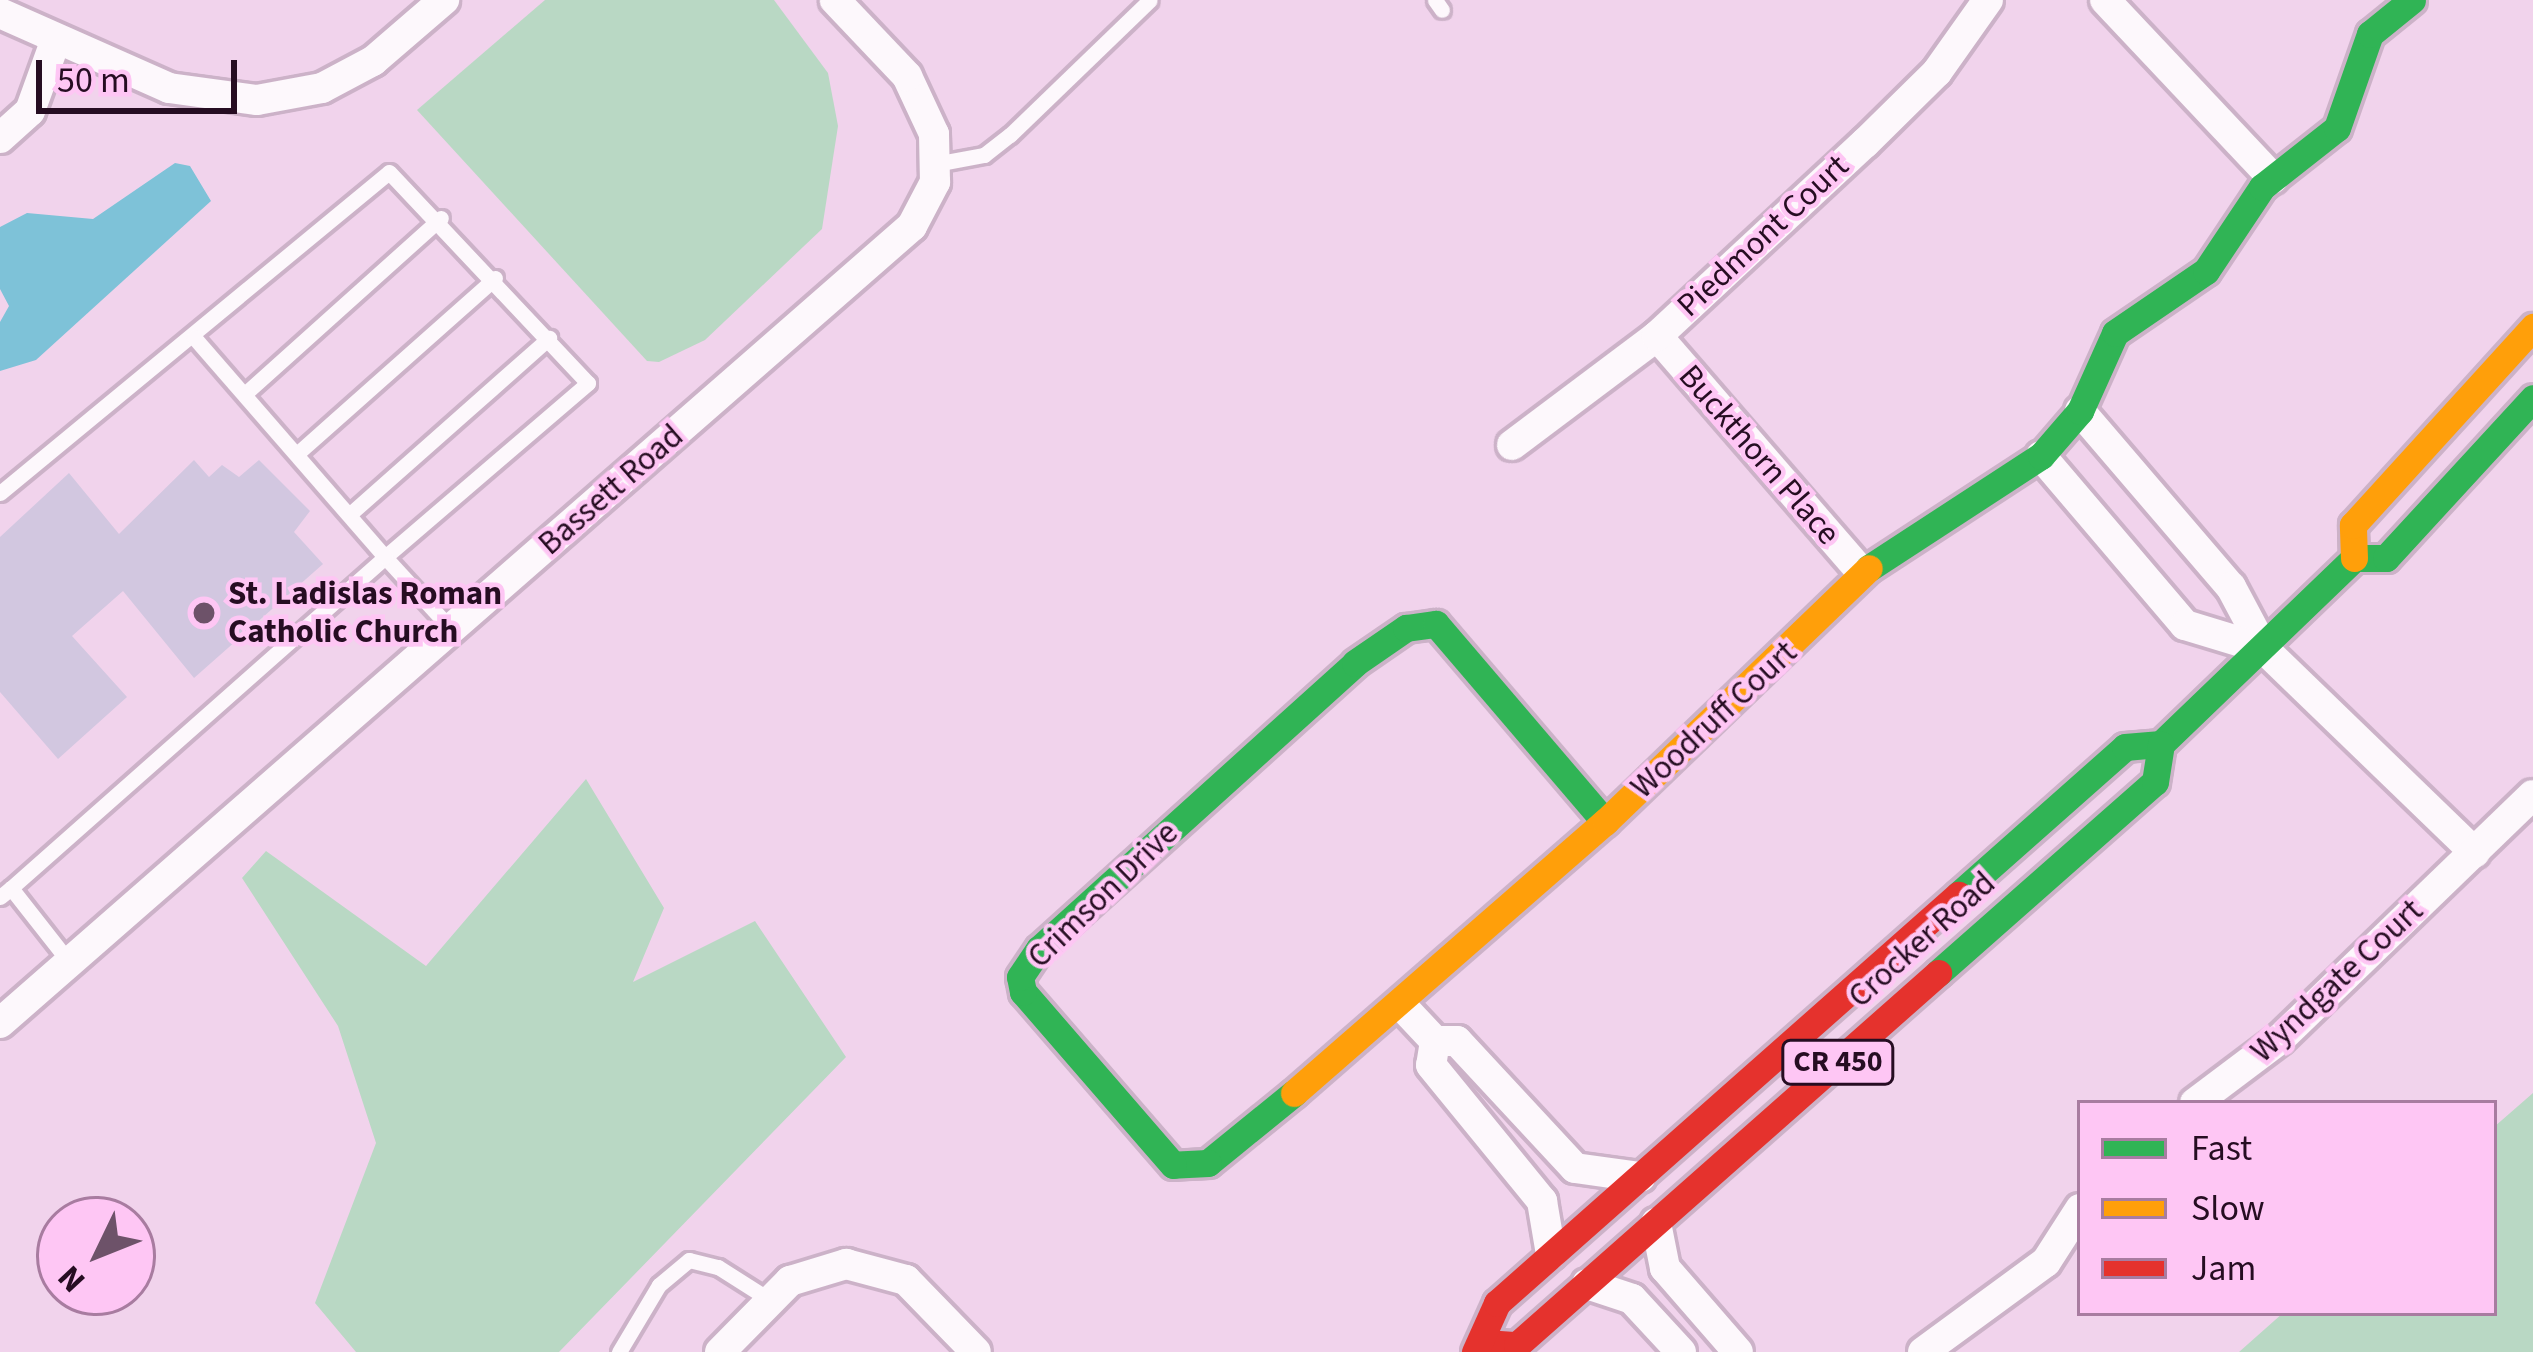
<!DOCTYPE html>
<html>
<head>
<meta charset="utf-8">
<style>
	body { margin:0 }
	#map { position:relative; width:2533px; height:1352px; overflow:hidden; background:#f1d3ec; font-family:"Source Sans 3",sans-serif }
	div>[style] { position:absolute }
	.green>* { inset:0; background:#b9d8c4 }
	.water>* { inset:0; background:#7ec2d8 }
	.building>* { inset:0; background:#d2c7e0 }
	.roads { filter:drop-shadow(3px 0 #ccb2c8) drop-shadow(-3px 0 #ccb2c8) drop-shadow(0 3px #ccb2c8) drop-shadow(0 -3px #ccb2c8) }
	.lane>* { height:15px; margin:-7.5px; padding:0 7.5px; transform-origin:7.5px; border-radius:7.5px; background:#fdf8fc }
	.street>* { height:30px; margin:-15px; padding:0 15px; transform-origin:15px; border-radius:15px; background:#fdf8fc }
	.fast>* { height:27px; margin:-13.5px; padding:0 13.5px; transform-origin:13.5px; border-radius:13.5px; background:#30b455 }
	.slow>* { height:27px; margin:-13.5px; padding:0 13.5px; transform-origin:13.5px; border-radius:13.5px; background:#ff9f0a }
	.jam>* { height:27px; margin:-13.5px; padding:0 13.5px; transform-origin:13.5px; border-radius:13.5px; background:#e5322d }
	.dots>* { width:33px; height:33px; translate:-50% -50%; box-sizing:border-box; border:6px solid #fec6f4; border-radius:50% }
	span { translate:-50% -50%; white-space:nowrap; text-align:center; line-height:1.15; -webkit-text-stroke:9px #fec6f4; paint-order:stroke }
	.shield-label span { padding:3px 9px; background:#fec6f4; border:3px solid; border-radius:9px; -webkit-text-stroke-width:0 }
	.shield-label { font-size:30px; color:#260d22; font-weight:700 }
	.street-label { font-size:33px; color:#260d22 }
	.poi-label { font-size:33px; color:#260d22; font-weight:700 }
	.left { translate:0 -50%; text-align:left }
	.legend { position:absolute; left:2077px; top:1100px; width:420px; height:216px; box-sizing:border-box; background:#fec6f4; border:3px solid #a87ca0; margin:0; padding:15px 21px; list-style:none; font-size:36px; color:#260d22 }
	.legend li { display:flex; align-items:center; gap:24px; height:60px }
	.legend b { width:60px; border:3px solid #a87ca0 }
	.north { position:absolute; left:36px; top:1196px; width:120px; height:120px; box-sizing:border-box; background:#fec6f4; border:3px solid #a87ca0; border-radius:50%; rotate:227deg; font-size:33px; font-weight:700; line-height:48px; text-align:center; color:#260d22 }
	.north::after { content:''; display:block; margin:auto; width:42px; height:54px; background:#6d5269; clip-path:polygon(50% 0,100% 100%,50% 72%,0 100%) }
	.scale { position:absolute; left:36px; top:60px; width:201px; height:54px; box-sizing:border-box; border:6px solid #260d22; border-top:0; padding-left:15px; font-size:36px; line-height:42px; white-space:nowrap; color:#260d22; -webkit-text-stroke:9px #fec6f4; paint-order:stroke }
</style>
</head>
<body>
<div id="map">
	<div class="green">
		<i style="clip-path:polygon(545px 0,774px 0,828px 73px,838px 126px,822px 229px,705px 340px,659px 362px,647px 361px,417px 110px)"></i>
		<i style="clip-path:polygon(586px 779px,664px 908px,633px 982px,755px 921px,846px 1057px,559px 1352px,356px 1352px,315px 1303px,376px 1143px,338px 1026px,242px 878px,266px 851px,426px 966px)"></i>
		<i style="clip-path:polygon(2533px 1093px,2533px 1352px,2239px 1352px,2283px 1313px,2494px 1313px,2494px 1127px)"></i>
	</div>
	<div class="water">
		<i style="clip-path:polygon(175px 163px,190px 166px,211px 201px,36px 360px,0 371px,0 322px,9px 306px,0 289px,0 227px,27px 213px,93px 219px)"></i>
	</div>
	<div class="building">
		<i style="clip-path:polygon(194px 460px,209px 477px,222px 465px,239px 477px,259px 460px,310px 511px,294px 532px,323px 564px,194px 678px,123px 591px,72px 636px,127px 697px,58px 759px,0 692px,0 537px,69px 473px,119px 534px)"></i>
	</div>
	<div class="roads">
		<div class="lane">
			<i style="left:1435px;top:0;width:12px;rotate:55deg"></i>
			<i style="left:935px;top:164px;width:50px;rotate:-10.4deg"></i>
			<i style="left:984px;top:155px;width:33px;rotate:-38deg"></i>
			<i style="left:1010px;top:135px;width:194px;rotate:-44deg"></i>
			<i style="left:248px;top:391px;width:259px;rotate:-41.9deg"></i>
			<i style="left:299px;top:452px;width:262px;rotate:-41.6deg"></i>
			<i style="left:0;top:493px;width:504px;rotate:-39.53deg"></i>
			<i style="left:389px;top:172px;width:290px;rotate:46.7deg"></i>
			<i style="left:588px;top:383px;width:267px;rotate:139.4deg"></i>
			<i style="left:385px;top:557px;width:98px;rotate:47.5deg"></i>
			<i style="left:350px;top:514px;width:266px;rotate:-41.5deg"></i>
			<i style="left:11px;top:888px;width:499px;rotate:-41.5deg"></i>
			<i style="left:385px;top:557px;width:291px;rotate:-131deg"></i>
			<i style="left:0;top:897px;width:14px;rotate:-39deg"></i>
			<i style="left:11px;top:888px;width:94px;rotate:51.9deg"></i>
			<i style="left:619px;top:1352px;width:78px;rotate:-59.2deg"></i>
			<i style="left:659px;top:1285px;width:39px;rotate:-40deg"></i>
			<i style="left:689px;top:1260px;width:30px;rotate:14deg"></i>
			<i style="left:718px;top:1267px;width:62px;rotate:32.4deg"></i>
		</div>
		<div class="street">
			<i style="left:2105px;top:0;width:245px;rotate:46.7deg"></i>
			<i style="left:0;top:13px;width:185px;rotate:23.9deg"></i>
			<i style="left:169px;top:88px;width:89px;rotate:7.8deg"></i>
			<i style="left:257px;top:100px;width:66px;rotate:-10.5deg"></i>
			<i style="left:322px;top:88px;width:58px;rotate:-27.9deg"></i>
			<i style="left:373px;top:61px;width:94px;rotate:-40.7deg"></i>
			<i style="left:0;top:138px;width:40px;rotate:-42deg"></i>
			<i style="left:30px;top:111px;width:73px;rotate:-70.1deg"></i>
			<i style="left:1657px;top:336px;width:313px;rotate:49.1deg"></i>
			<i style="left:2080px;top:411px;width:232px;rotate:49.4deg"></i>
			<i style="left:2231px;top:587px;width:70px;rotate:62deg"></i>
			<i style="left:2264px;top:649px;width:293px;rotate:44deg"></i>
			<i style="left:1512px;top:445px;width:181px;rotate:-36.9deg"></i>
			<i style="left:1657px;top:336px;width:284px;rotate:-42.9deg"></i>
			<i style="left:1865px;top:143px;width:101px;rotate:-44.6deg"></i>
			<i style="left:1937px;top:72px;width:88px;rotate:-54.7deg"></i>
			<i style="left:2041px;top:456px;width:222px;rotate:49.6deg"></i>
			<i style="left:2185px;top:625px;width:83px;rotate:16.9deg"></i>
			<i style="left:1402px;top:1006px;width:48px;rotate:46.7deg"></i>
			<i style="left:1435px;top:1041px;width:22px"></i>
			<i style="left:1457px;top:1041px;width:173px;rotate:47.1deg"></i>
			<i style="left:1575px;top:1168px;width:66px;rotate:7.9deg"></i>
			<i style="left:0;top:1023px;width:1211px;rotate:-41.15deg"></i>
			<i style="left:912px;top:226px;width:50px;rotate:-62.4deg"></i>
			<i style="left:935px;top:182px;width:48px;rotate:-91.2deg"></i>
			<i style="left:934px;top:134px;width:64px;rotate:-115deg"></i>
			<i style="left:907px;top:76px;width:105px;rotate:-133.5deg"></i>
			<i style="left:1435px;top:1041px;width:24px;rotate:99deg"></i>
			<i style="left:1431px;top:1065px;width:176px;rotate:50.8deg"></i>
			<i style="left:1542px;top:1201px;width:54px;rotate:80.4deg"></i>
			<i style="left:2195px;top:1103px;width:106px;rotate:-37deg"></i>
			<i style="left:2280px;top:1039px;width:351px;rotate:-44deg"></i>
			<i style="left:1656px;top:1223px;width:46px;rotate:78.7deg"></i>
			<i style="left:1665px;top:1268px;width:111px;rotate:49deg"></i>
			<i style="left:1587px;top:1284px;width:47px;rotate:18.4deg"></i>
			<i style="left:1632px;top:1299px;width:72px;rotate:47.2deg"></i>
			<i style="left:720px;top:1352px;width:100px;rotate:-45.4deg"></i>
			<i style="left:790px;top:1281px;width:59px;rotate:-16.9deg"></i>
			<i style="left:846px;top:1264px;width:62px;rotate:14.9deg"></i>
			<i style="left:906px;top:1280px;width:100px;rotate:45.8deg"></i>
			<i style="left:1923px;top:1352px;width:152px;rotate:-36.2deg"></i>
			<i style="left:2046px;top:1262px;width:63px;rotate:-57.3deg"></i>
		</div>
		<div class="fast">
			<i style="left:1869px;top:568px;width:205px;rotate:-33.1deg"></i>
			<i style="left:2041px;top:456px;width:60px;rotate:-49.1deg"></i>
			<i style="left:2080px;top:411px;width:85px;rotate:-65.8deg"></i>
			<i style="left:2115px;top:333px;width:110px;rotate:-34.3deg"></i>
			<i style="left:2206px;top:271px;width:101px;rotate:-56.3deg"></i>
			<i style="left:2262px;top:187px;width:95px;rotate:-38.2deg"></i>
			<i style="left:2337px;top:128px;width:100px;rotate:-70.7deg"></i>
			<i style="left:2370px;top:34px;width:54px;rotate:-39deg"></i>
			<i style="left:1958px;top:895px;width:223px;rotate:-41.5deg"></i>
			<i style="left:2125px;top:747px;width:36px;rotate:-5deg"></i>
			<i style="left:2161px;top:744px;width:268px;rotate:-43.9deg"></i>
			<i style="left:2354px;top:558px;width:32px"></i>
			<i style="left:2386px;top:558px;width:217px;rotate:-47.4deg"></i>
			<i style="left:1938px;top:973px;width:289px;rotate:-41.4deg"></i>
			<i style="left:2155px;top:782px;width:38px;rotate:-81deg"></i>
			<i style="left:1294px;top:1093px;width:111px;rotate:140.9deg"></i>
			<i style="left:1208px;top:1163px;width:35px;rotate:177deg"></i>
			<i style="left:1173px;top:1165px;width:229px;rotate:-130.9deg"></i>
			<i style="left:1023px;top:992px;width:15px;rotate:-101deg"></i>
			<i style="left:1020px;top:977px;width:34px;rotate:-56deg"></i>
			<i style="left:1039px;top:949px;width:426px;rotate:-42.1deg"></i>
			<i style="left:1355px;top:663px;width:62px;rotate:-34.5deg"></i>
			<i style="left:1406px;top:628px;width:30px;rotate:-8deg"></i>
			<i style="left:1436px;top:624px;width:260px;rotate:49.5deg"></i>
		</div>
		<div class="slow">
			<i style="left:2354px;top:558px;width:33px;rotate:-92deg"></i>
			<i style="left:2353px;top:525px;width:268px;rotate:-47.7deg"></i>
			<i style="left:1294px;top:1093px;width:413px;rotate:-41.1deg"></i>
			<i style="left:1605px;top:822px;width:366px;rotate:-43.9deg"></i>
		</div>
		<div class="jam">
			<i style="left:1485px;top:1343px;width:32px;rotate:4deg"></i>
			<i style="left:1517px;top:1345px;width:562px;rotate:-41.46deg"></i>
			<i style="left:1475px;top:1352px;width:54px;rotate:-65.8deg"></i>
			<i style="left:1497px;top:1303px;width:616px;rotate:-41.51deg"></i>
		</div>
	</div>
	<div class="dots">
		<i style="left:204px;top:613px;background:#6d5269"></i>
	</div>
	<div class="shield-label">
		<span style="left:1838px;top:1062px">CR 450</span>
	</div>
	<div class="street-label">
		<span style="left:1763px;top:236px;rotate:-43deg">Piedmont Court</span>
		<span style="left:1759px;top:455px;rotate:49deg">Buckthorn Place</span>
		<span style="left:611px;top:490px;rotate:-41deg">Bassett Road</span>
		<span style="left:1714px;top:720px;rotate:-43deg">Woodruff Court</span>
		<span style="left:1103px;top:895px;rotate:-44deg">Crimson Drive</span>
		<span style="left:1922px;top:940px;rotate:-42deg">Crocker Road</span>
		<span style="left:2337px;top:981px;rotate:-43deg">Wyndgate Court</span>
	</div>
	<div class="poi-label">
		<span class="left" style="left:228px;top:613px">St. Ladislas Roman<br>Catholic Church</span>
	</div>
	<ul class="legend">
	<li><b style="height:15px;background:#30b455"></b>Fast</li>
	<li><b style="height:15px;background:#ff9f0a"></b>Slow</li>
	<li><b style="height:15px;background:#e5322d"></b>Jam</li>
	</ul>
	<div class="north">N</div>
	<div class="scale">50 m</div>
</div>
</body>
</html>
